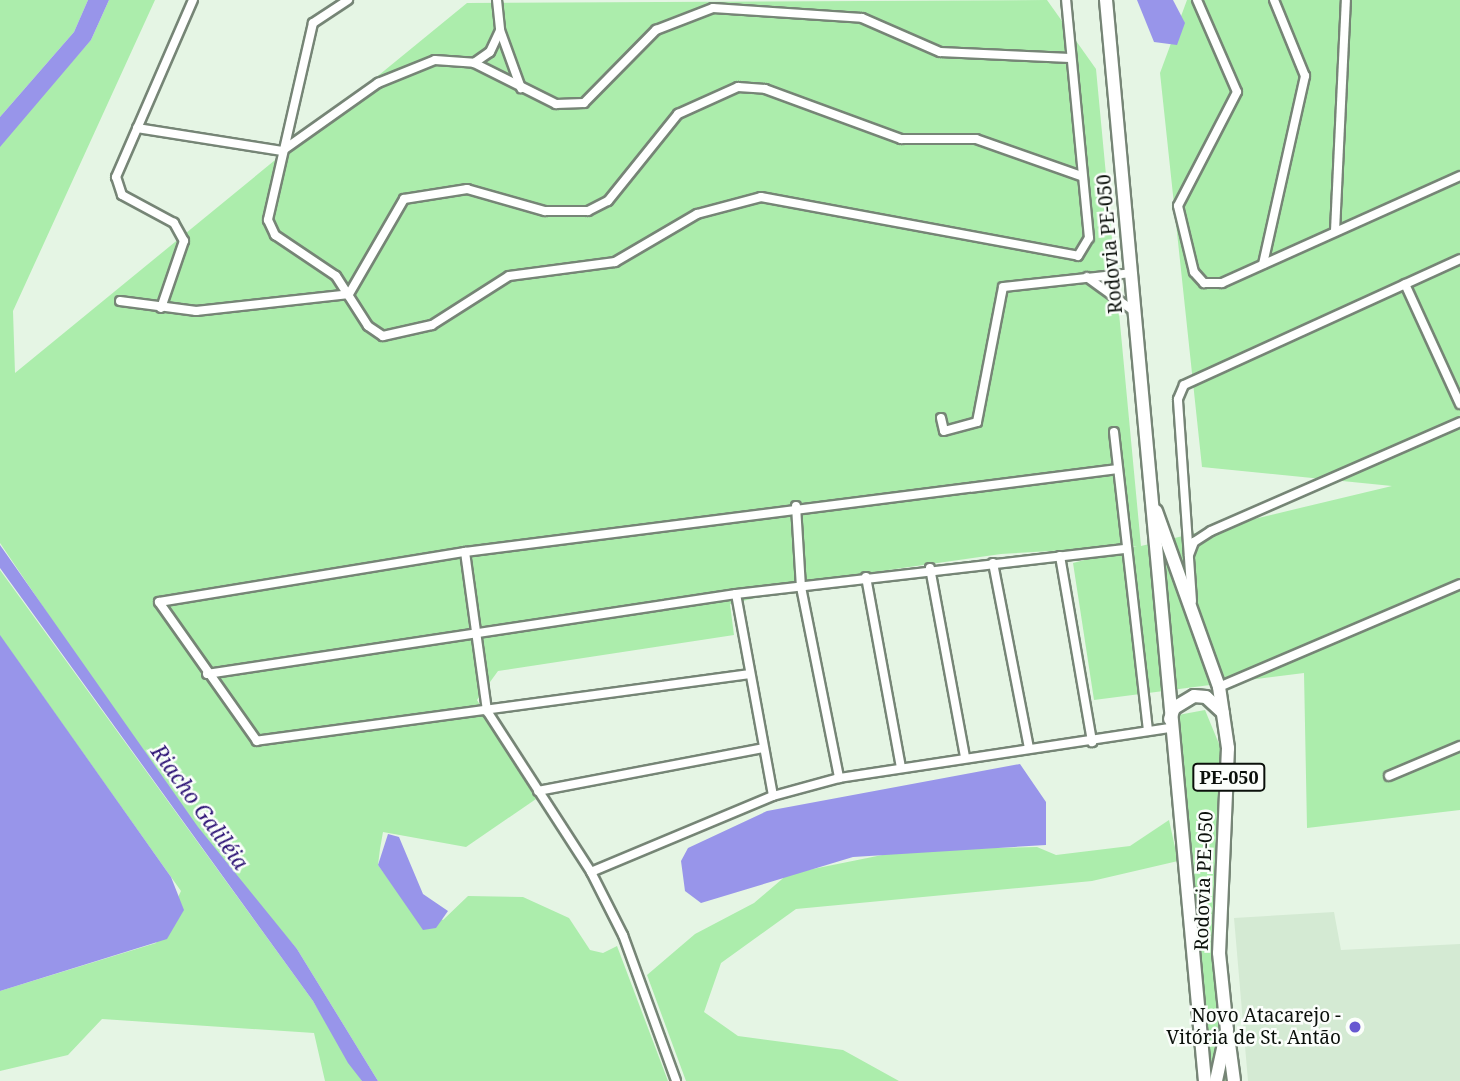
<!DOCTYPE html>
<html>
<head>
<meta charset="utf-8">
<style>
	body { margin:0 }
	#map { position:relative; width:1460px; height:1081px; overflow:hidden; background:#e5f5e4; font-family:"Noto Serif",serif }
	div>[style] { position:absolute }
	.built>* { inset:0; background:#d4ead3 }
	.green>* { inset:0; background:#acedac }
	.water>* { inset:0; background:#9895ea }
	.roads { filter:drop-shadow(2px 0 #768576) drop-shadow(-2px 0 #768576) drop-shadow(0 2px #768576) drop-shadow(0 -2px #768576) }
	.street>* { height:8px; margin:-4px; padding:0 4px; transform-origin:4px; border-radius:4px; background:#fff }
	.primary>* { height:12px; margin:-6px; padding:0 6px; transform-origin:6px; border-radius:6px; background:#fff }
	.dots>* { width:19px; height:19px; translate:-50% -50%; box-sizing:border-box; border:4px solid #fbfefb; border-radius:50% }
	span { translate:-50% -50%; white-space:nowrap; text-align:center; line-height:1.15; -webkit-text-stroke:5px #fbfefb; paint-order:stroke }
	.shield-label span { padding:2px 5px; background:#fbfefb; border:2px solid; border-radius:5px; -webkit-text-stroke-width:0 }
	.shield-label { font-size:18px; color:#0b100b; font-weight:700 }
	.street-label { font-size:19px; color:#0b100b }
	.poi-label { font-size:19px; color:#0b100b }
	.right { translate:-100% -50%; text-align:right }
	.water-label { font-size:21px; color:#2b1174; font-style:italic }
</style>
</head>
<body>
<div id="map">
	<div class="built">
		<i style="clip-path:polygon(1334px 912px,1341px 950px,1460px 944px,1460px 1081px,1248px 1081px,1234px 918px)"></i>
	</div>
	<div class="green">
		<i style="clip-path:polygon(0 0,88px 0,74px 32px,0 117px)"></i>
		<i style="clip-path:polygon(109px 0,155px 0,13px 311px,15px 373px,467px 3px,1047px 0,1096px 69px,1141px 546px,1392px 486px,1202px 467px,1160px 73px,1187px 0,1460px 0,1460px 810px,1307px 828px,1304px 673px,1094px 700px,1073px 563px,1137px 546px,1001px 554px,853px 575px,730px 604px,734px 635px,498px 671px,477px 700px,536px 799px,466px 847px,383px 832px,380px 849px,378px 865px,397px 891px,443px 920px,468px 896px,523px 897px,569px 918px,590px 950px,603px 953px,617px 946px,668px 1081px,378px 1081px,297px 949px,191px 826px,0 543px,0 143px,91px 40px)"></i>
		<i style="clip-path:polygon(0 570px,313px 1001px,362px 1081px,325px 1081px,314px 1033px,102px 1019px,68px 1055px,0 1071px,0 991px,156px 943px,181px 891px,0 636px)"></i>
		<i style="clip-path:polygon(1205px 710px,1224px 756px,1214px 970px,1228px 1081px,1209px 1081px,1178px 715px)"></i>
		<i style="clip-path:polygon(1169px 820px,1178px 861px,1092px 881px,796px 909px,721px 963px,704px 1012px,738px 1036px,843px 1050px,899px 1081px,686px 1081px,647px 975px,695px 934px,754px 903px,788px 874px,907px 850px,1037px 847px,1056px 855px,1130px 846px)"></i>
	</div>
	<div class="water">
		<i style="clip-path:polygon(88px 0,109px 0,91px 40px,0 147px,0 117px,74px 32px)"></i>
		<i style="clip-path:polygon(1137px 0,1173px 0,1185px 23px,1177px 45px,1154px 42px)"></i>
		<i style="clip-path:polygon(0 545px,198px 827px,297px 949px,378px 1081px,362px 1081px,348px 1063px,313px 1001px,0 568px)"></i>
		<i style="clip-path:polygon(0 635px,171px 877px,184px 910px,167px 939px,0 991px)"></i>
		<i style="clip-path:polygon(1020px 764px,1046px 802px,1046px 845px,853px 857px,701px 903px,685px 891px,681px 861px,688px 848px,767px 811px)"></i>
		<i style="clip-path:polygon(388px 834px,399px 837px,423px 894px,448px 911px,436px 928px,423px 930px,378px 865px)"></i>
	</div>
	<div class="roads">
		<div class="street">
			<i style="left:348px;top:0;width:42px;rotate:146.7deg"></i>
			<i style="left:313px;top:23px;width:202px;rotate:102.9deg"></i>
			<i style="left:268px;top:220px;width:17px;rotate:65deg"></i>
			<i style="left:275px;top:235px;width:73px;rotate:33.9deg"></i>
			<i style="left:336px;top:276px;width:59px;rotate:57.4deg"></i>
			<i style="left:368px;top:326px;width:18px;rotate:34deg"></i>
			<i style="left:383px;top:336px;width:50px;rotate:-12.7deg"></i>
			<i style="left:432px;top:325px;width:91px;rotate:-32.5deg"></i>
			<i style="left:509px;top:276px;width:107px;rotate:-7.5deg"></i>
			<i style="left:615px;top:262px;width:95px;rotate:-30.3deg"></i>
			<i style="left:697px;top:214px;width:66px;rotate:-14.9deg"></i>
			<i style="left:761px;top:197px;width:322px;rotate:10.5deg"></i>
			<i style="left:1078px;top:256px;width:21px;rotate:-59deg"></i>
			<i style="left:1089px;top:238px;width:239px;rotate:-95.5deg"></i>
			<i style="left:497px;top:0;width:30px;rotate:84deg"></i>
			<i style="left:500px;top:30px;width:62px;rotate:70.1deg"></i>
			<i style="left:1197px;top:0;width:100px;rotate:66.5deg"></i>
			<i style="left:1237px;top:92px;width:128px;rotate:117.4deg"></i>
			<i style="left:1178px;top:206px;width:68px;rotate:76.4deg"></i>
			<i style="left:1194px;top:272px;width:15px;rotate:48deg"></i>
			<i style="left:1204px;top:283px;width:18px"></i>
			<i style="left:1222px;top:283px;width:261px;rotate:-24.2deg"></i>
			<i style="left:474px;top:63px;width:19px;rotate:-35deg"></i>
			<i style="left:490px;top:52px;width:23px;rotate:-65deg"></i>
			<i style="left:137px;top:128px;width:147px;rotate:9deg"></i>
			<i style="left:282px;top:151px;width:118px;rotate:-35.3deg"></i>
			<i style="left:378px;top:83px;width:61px;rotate:-22deg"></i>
			<i style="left:435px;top:60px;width:39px;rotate:4deg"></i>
			<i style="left:474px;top:63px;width:92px;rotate:26.6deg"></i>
			<i style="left:556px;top:104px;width:28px;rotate:-2deg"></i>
			<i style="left:584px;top:103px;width:103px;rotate:-45.4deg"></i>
			<i style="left:656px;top:30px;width:61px;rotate:-21.1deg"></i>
			<i style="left:713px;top:8px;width:149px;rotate:3.8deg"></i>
			<i style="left:862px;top:18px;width:85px;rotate:23.6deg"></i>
			<i style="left:940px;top:52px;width:130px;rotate:2.6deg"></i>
			<i style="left:1335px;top:231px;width:231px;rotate:-87.3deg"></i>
			<i style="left:1263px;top:264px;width:193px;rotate:-77.4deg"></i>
			<i style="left:1305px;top:76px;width:82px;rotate:-112.2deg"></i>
			<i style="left:1087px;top:277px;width:59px;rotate:36.1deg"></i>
			<i style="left:1405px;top:284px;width:132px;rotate:65.4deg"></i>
			<i style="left:120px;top:301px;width:77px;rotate:7.5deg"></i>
			<i style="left:196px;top:311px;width:154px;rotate:-6.3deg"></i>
			<i style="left:349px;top:294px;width:110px;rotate:-59.9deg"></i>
			<i style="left:404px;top:199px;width:64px;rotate:-9deg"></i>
			<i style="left:467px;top:189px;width:81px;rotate:15.8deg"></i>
			<i style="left:545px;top:211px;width:43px"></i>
			<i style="left:588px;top:211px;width:22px;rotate:-27deg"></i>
			<i style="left:608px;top:201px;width:112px;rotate:-51.2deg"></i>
			<i style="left:678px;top:114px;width:66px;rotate:-24.2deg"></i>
			<i style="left:738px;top:87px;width:27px;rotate:4deg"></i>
			<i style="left:765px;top:89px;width:145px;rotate:20.2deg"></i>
			<i style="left:901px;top:139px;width:75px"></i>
			<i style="left:976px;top:139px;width:111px;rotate:19.4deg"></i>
			<i style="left:161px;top:308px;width:71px;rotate:-71.1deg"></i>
			<i style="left:184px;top:241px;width:21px;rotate:-119deg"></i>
			<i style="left:174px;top:223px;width:59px;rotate:-151.7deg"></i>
			<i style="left:122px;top:195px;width:19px;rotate:-108deg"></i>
			<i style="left:116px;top:177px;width:193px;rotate:-66.5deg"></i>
			<i style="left:941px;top:418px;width:13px;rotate:77deg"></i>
			<i style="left:944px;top:431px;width:34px;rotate:-15deg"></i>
			<i style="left:977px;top:422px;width:137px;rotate:-79.1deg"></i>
			<i style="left:1003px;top:287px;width:129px;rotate:-6.2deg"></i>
			<i style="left:1114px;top:432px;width:301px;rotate:83.5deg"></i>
			<i style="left:796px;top:506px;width:81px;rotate:86.5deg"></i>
			<i style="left:801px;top:587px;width:195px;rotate:78.7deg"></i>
			<i style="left:465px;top:552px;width:161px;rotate:82.1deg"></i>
			<i style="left:487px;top:711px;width:192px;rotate:57.1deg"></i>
			<i style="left:591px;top:872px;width:71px;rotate:63.1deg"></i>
			<i style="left:623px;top:935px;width:155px;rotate:70deg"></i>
			<i style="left:1189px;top:555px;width:14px;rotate:-69deg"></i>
			<i style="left:1194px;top:542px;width:20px;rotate:-33deg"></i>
			<i style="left:1211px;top:531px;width:272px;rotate:-23.6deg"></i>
			<i style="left:1060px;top:556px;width:189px;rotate:80.2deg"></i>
			<i style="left:993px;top:563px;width:189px;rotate:79deg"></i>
			<i style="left:930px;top:568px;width:192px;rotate:79.5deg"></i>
			<i style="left:866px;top:577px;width:194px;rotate:79.6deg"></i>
			<i style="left:736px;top:594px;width:205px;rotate:79.6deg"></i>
			<i style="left:1192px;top:601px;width:202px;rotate:-94deg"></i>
			<i style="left:1178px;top:399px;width:15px;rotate:-67deg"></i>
			<i style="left:1184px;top:385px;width:303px;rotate:-24.5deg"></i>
			<i style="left:207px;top:674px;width:535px;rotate:-8.6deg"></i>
			<i style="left:736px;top:594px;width:393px;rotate:-6.6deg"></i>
			<i style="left:750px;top:674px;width:498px;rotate:172.3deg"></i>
			<i style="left:257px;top:741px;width:170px;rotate:-125.2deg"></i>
			<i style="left:159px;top:602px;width:310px;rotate:-9.3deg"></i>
			<i style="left:465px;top:552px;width:658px;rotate:-7.24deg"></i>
			<i style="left:1219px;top:687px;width:262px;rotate:-23.1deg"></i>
			<i style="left:1389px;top:776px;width:77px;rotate:-22.9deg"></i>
			<i style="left:538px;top:791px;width:229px;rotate:-10.8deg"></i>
			<i style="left:591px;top:872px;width:197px;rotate:-22.7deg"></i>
			<i style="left:773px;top:796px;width:68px;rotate:-15.3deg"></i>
			<i style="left:839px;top:778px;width:335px;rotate:-8.6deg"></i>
		</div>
		<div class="primary">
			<i style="left:1106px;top:0;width:1086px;rotate:84.77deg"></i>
			<i style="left:1156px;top:511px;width:187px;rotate:70.3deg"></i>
			<i style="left:1219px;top:687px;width:62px;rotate:81.6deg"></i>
			<i style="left:1228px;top:748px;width:205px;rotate:92.5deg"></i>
			<i style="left:1219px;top:953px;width:77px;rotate:84.1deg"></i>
			<i style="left:1227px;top:1030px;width:52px;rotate:102.2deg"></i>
			<i style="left:1170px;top:719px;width:12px;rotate:-70deg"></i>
			<i style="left:1174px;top:708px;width:23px;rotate:-31deg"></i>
			<i style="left:1194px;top:696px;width:12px;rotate:5deg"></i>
			<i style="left:1206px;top:697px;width:23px;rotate:43deg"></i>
			<i style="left:1228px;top:1036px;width:45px;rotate:82.4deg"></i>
		</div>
	</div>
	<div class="dots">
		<i style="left:1355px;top:1027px;background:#6758d1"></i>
	</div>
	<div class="shield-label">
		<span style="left:1229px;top:777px">PE-050</span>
	</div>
	<div class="street-label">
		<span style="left:1110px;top:244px;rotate:-95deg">Rodovia PE-050</span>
		<span style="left:1204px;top:881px;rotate:-88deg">Rodovia PE-050</span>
	</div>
	<div class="poi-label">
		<span class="right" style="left:1341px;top:1027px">Novo Atacarejo -<br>Vitória de St. Antão</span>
	</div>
	<div class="water-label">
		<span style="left:200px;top:807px;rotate:54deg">Riacho Galiléia</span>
	</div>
</div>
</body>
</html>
